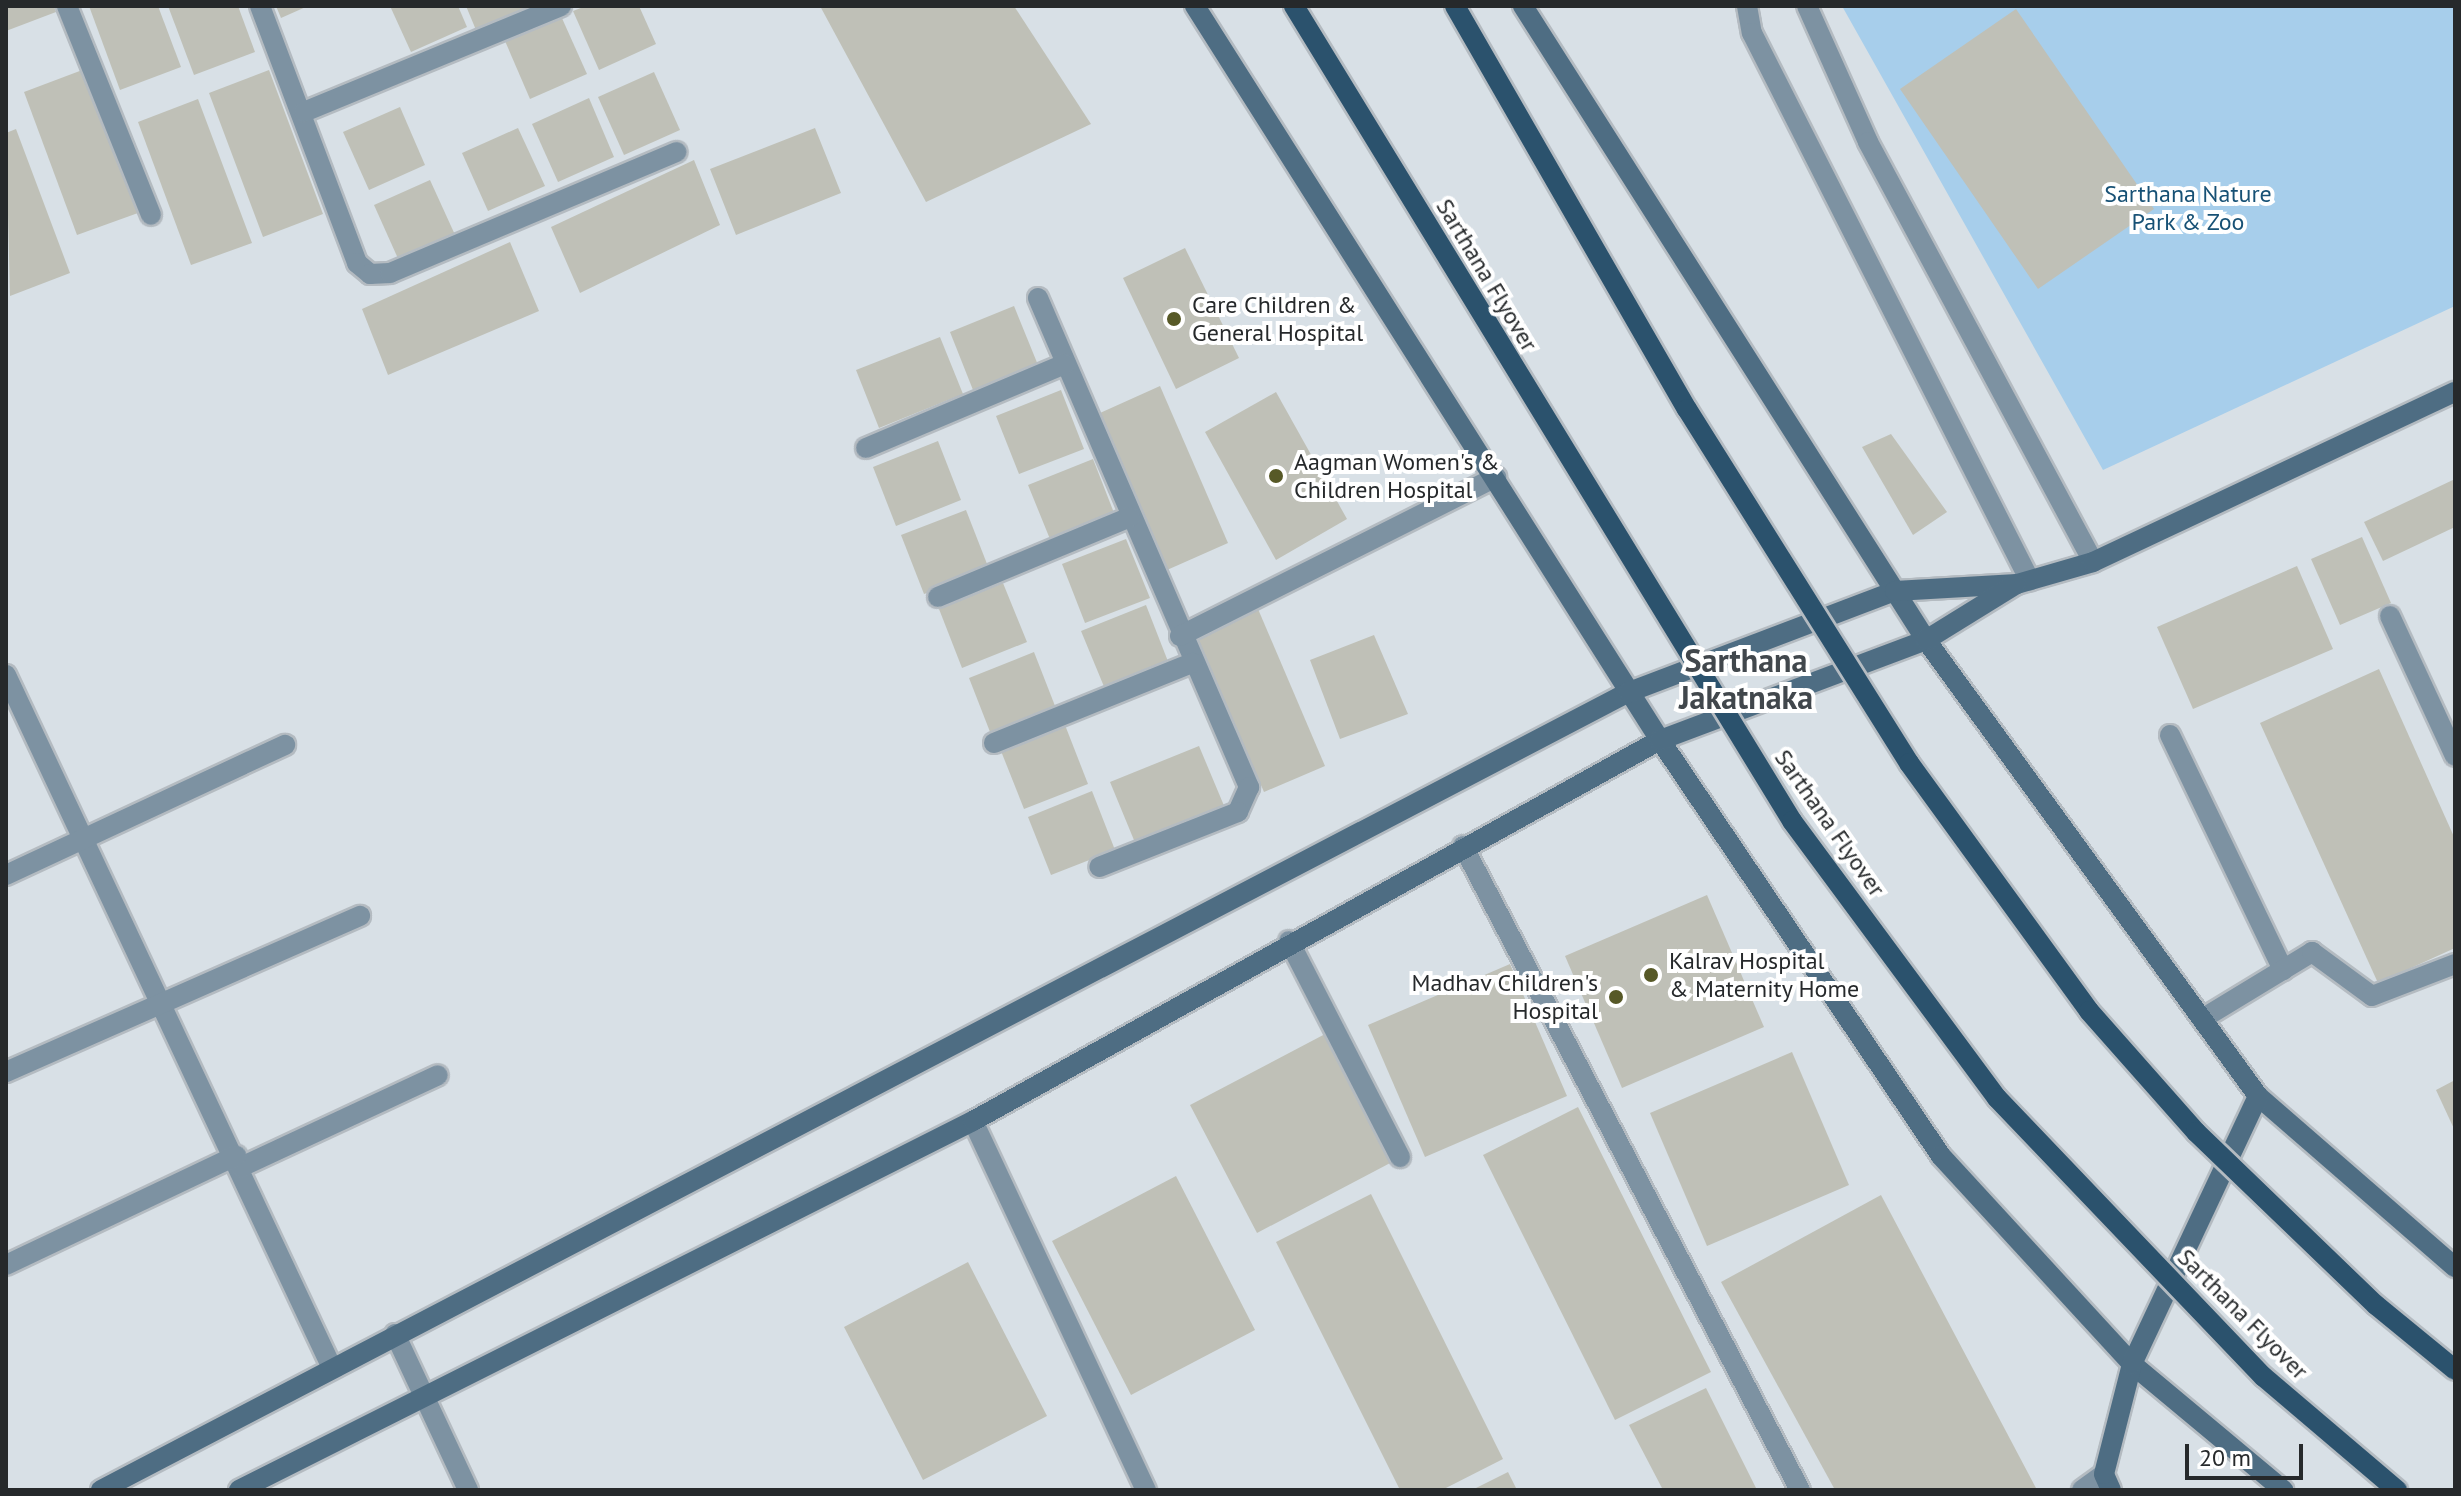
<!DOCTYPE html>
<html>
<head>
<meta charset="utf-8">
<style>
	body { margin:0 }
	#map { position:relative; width:2461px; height:1496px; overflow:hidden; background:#d8e0e6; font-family:"PT Sans",sans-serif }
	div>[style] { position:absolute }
	.green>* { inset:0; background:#a7ceeb }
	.building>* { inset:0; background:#bfc0b7 }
	.roads { filter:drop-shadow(2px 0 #b4bbc1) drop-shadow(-2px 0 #b4bbc1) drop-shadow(0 2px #b4bbc1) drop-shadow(0 -2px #b4bbc1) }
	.lane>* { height:20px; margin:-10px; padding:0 10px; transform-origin:10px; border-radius:10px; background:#7d92a2 }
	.street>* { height:20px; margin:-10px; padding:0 10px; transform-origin:10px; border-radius:10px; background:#7d92a2 }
	.secondary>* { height:20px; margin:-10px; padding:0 10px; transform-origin:10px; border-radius:10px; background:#4e6d83 }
	.bridges { filter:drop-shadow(2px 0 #b4bbc1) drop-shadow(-2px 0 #b4bbc1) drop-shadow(0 2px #b4bbc1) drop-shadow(0 -2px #b4bbc1) }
	.primary-bridge>* { height:20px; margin:-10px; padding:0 10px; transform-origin:10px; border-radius:10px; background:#2b526d }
	.dots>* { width:22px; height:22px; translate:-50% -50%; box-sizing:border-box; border:4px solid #fff; border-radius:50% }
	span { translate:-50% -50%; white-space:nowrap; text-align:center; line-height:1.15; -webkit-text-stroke:8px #fff; paint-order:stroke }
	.park-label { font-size:24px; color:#175175 }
	.street-label { font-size:24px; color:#26292b }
	.poi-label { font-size:24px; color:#26292b }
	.left { translate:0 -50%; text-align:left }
	.right { translate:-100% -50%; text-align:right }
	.district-label { font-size:32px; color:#41474c; font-weight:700 }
	.frame { position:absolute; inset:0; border:8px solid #26292b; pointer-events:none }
	.scale { position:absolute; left:2185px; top:1444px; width:118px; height:36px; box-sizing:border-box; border:4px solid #26292b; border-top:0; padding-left:10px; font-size:24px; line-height:28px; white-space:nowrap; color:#26292b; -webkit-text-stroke:6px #fff; paint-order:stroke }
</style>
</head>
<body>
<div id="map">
	<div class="green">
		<i style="clip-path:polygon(1842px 6px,2455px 6px,2455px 306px,2103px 470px)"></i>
	</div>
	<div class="building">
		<i style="clip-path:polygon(6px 6px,54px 6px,56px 12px,6px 31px)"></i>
		<i style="clip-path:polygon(89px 6px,158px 6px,181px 67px,120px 90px)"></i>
		<i style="clip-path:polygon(168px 6px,238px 6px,255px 52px,194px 75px)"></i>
		<i style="clip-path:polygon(276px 6px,308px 6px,281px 18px)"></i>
		<i style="clip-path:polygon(390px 6px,458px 6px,467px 27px,411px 52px)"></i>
		<i style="clip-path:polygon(466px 6px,529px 6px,476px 30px)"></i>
		<i style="clip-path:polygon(586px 6px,639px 6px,656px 44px,599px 70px,573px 11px)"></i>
		<i style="clip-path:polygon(820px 6px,1014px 6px,1091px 124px,926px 202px)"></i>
		<i style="clip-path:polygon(2016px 9px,2154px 209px,2038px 289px,1900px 89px)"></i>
		<i style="clip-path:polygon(561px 16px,587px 74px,530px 99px,505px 41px)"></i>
		<i style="clip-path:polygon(85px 69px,138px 213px,77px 235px,24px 92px)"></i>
		<i style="clip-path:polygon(269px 70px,323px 214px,263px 237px,209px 93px)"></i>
		<i style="clip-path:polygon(654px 72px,680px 130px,624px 155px,598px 97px)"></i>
		<i style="clip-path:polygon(589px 98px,614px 157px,558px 182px,532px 124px)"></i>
		<i style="clip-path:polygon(198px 99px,252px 243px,191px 265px,138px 122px)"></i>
		<i style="clip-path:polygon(400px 107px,425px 165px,369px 190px,343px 132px)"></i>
		<i style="clip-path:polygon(518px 128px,545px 186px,488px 211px,462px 153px)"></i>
		<i style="clip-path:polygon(815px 128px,841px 193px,736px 235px,710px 169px)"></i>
		<i style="clip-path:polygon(16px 129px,70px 273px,10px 296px,6px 133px)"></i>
		<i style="clip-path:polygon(694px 160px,720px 225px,580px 293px,551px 227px)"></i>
		<i style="clip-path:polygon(430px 180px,456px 237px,400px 263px,374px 205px)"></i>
		<i style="clip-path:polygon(510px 242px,539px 311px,388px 375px,362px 309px)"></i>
		<i style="clip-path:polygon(1185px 248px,1239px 358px,1176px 389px,1123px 278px)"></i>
		<i style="clip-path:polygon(1014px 306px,1038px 365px,973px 390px,950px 332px)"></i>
		<i style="clip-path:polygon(940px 337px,963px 394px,879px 428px,856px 370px)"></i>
		<i style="clip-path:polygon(1160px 386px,1228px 543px,1167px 570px,1100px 413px)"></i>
		<i style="clip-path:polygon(1061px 390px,1084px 449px,1019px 474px,996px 416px)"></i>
		<i style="clip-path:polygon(1276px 392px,1347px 519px,1276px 560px,1205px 432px)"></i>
		<i style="clip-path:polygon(1891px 434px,1947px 512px,1913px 535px,1862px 447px)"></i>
		<i style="clip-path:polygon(938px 441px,961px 500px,896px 526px,873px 467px)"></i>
		<i style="clip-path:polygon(1093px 459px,1116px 518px,1052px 544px,1028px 485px)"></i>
		<i style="clip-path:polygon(2455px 479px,2455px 527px,2383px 561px,2364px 522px)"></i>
		<i style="clip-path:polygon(966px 510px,989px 569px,924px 594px,901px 535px)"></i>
		<i style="clip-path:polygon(2362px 537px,2391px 603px,2340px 625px,2311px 559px)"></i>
		<i style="clip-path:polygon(1126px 539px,1150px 598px,1085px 623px,1062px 564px)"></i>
		<i style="clip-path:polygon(2297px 566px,2333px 649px,2193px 709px,2157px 627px)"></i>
		<i style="clip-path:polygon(1003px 583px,1027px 642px,962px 668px,939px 609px)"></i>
		<i style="clip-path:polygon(1146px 605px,1169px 664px,1105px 689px,1081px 631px)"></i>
		<i style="clip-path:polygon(1258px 609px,1325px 766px,1264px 792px,1196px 635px)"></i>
		<i style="clip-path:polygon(1374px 635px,1408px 714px,1340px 739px,1310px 660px)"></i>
		<i style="clip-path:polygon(1034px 652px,1057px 711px,992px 737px,969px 678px)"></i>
		<i style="clip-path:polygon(2379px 669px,2455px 839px,2455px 948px,2378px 983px,2260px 723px)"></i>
		<i style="clip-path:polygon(1065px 725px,1088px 784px,1024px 809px,1001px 751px)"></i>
		<i style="clip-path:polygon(1199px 746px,1225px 808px,1136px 845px,1110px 782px)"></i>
		<i style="clip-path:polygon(1092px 791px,1115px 850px,1051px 875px,1028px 817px)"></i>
		<i style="clip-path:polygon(1707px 895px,1764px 1027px,1622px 1088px,1565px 956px)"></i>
		<i style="clip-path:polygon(1510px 964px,1567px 1096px,1425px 1157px,1368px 1025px)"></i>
		<i style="clip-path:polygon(1327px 1033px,1394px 1161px,1257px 1233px,1190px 1105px)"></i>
		<i style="clip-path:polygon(1792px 1052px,1849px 1185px,1707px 1246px,1650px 1113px)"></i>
		<i style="clip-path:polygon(2455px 1080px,2455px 1131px,2436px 1090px)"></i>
		<i style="clip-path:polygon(1578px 1107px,1711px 1372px,1615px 1420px,1483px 1155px)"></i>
		<i style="clip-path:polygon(1176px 1176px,1255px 1330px,1131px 1395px,1052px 1241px)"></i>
		<i style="clip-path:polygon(1371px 1194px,1503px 1459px,1442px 1490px,1400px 1490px,1276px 1242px)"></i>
		<i style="clip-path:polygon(1881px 1195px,2037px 1490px,1835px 1490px,1721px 1282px)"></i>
		<i style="clip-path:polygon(968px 1262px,1047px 1416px,923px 1480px,844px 1327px)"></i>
		<i style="clip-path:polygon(1706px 1388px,1757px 1490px,1663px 1490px,1629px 1425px)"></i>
		<i style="clip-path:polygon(1508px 1472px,1517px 1490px,1472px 1490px)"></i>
	</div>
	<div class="roads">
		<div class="lane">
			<i style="left:1807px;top:6px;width:149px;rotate:65.8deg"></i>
			<i style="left:1868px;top:142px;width:476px;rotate:61.8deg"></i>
		</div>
		<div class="street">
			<i style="left:67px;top:6px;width:225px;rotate:68.1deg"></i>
			<i style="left:260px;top:6px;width:275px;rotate:69.3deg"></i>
			<i style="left:357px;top:263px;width:17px;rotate:40deg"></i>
			<i style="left:370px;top:274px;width:20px;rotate:-3deg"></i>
			<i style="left:390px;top:273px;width:311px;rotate:-22.9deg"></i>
			<i style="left:1747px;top:6px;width:27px;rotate:80deg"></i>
			<i style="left:1752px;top:33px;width:614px;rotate:63.1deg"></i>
			<i style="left:304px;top:112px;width:278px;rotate:-22.4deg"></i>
			<i style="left:1038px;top:298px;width:533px;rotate:66.66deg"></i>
			<i style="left:1249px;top:787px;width:27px;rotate:114deg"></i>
			<i style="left:1238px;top:812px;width:149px;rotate:158.4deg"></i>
			<i style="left:866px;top:448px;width:216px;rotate:-22.9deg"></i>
			<i style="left:938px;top:597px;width:208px;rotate:-22.6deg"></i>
			<i style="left:2390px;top:616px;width:154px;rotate:65.1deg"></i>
			<i style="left:1180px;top:636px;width:354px;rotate:-26.7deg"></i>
			<i style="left:6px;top:675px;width:764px;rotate:64.81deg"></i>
			<i style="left:2170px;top:735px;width:261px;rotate:64.3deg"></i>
			<i style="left:994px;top:743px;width:214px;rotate:-22deg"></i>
			<i style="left:1463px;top:846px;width:727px;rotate:62.38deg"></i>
			<i style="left:6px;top:875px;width:308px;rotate:-25deg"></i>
			<i style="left:1289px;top:941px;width:243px;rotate:62.8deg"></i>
			<i style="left:2202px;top:1019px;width:129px;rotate:-31.3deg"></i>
			<i style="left:2312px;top:952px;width:74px;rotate:36.3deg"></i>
			<i style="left:2372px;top:996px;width:89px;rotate:-21.1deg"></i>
			<i style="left:6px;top:1072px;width:387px;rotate:-23.8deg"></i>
			<i style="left:973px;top:1121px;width:408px;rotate:64.9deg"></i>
			<i style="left:241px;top:1167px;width:217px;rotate:-25deg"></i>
			<i style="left:6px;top:1265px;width:255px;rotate:-25.4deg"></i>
			<i style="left:395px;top:1334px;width:172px;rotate:64.9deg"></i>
			<i style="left:2082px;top:1490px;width:27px;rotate:-36deg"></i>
		</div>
		<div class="secondary">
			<i style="left:1195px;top:6px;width:869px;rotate:57.65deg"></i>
			<i style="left:1660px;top:740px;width:502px;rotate:55.96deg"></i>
			<i style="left:1941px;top:1156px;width:282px;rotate:47.4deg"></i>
			<i style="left:2132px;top:1364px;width:197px;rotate:39.8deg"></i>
			<i style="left:1523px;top:6px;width:751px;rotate:57.56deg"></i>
			<i style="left:1926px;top:640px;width:564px;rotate:53.94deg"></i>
			<i style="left:2258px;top:1096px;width:261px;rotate:41deg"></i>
			<i style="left:101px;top:1490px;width:1724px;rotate:-27.58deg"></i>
			<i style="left:1629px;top:692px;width:285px;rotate:-20.8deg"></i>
			<i style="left:1895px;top:591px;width:122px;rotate:-3.3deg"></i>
			<i style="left:2017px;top:584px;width:79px;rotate:-16.1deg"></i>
			<i style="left:2093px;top:562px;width:400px;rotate:-25.2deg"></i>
			<i style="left:239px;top:1490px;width:822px;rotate:-26.69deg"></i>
			<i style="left:973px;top:1121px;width:786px;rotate:-29.01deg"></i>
			<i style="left:1660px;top:740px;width:284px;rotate:-20.6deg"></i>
			<i style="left:1926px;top:640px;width:105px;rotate:-31.7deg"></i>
			<i style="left:2111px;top:1490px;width:17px;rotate:-114deg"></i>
			<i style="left:2104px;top:1474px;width:114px;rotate:-75.7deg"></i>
			<i style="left:2132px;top:1364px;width:296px;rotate:-64.8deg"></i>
		</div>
	</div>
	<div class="bridges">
		<div class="primary-bridge">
			<i style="left:1294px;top:6px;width:955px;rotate:58.57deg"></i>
			<i style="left:1792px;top:821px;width:345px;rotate:53.5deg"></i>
			<i style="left:1997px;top:1098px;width:386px;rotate:46.3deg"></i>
			<i style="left:2264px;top:1377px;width:175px;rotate:40.4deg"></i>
			<i style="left:1455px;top:6px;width:465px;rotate:60.1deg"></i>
			<i style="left:1687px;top:409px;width:418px;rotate:57.9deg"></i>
			<i style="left:1909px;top:763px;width:306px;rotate:54deg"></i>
			<i style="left:2089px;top:1011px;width:162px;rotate:48.5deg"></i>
			<i style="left:2196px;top:1132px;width:250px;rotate:43.9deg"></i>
			<i style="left:2376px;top:1305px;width:102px;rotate:39.4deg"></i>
		</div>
	</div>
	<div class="dots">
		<i style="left:1174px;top:319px;background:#575927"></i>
		<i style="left:1276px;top:476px;background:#575927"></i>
		<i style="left:1651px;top:975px;background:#575927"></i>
		<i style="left:1616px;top:997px;background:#575927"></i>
	</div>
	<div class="park-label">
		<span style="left:2188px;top:208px">Sarthana Nature<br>Park &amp; Zoo</span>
	</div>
	<div class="street-label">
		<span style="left:1487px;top:275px;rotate:59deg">Sarthana Flyover</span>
		<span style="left:1830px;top:823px;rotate:55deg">Sarthana Flyover</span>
		<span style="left:2243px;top:1314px;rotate:45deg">Sarthana Flyover</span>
	</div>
	<div class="poi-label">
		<span class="left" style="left:1192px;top:319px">Care Children &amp;<br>General Hospital</span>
		<span class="left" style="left:1294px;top:476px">Aagman Women's &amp;<br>Children Hospital</span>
		<span class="left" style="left:1669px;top:975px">Kalrav Hospital<br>&amp; Maternity Home</span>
		<span class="right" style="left:1598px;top:997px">Madhav Children's<br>Hospital</span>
	</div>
	<div class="district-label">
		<span style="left:1746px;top:679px">Sarthana<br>Jakatnaka</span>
	</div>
	<div class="frame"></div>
	<div class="scale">20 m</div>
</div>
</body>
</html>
